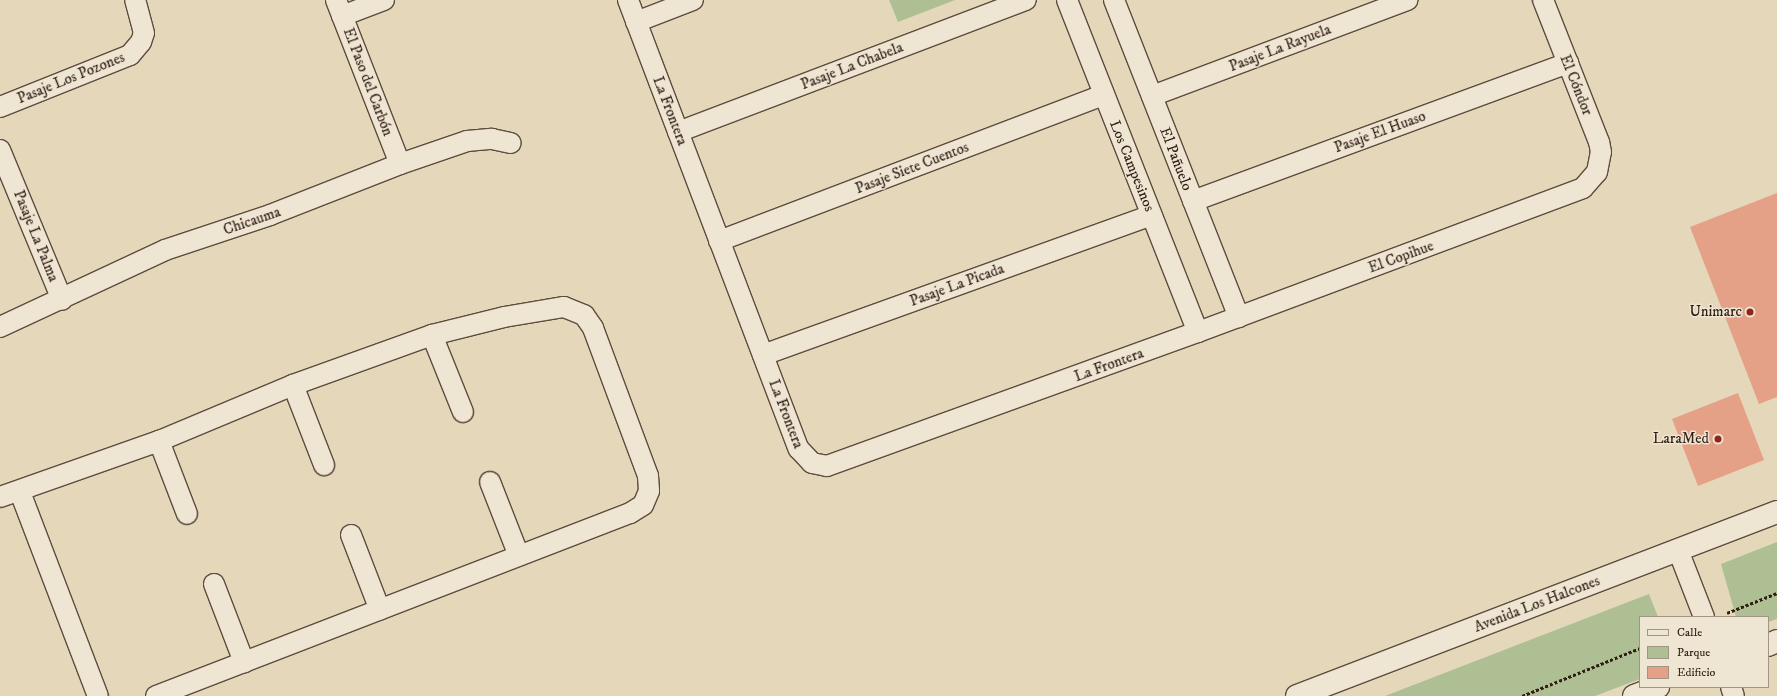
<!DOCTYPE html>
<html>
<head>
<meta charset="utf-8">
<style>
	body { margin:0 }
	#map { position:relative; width:1777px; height:696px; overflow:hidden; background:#e5d7ba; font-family:"IM FELL DW Pica",serif }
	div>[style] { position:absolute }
	.green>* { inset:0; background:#afbf94 }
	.building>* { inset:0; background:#e4a187 }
	.path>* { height:2.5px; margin-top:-1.25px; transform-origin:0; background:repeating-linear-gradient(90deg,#311e15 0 3px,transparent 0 5px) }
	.roads { filter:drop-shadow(1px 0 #5e4c3e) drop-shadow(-1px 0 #5e4c3e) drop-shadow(0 1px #5e4c3e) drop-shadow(0 -1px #5e4c3e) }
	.street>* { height:20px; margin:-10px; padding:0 10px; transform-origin:10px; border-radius:10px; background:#eee5d2 }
	.secondary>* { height:22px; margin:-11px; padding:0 11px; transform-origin:11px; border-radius:11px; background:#eee5d2 }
	.dots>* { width:11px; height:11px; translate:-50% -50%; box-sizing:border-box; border:2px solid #eee5d2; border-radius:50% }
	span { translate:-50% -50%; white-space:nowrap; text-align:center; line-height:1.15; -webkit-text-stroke:3px #eee5d2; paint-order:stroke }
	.street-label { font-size:15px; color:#311e15 }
	.poi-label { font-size:15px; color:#311e15 }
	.right { translate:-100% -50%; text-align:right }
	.legend { position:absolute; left:1639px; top:616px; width:130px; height:72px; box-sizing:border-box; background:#eee5d2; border:1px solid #a29586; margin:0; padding:5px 7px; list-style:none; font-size:12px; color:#311e15 }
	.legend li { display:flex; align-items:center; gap:8px; height:20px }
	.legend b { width:20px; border:1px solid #a29586 }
</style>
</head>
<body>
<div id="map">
	<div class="green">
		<i style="clip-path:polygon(889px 0,955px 0,898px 22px)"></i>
		<i style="clip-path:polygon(1777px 542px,1777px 619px,1768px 622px,1768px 617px,1736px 617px,1721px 564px)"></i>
		<i style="clip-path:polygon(1649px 594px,1658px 617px,1640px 617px,1640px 679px,1595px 696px,1385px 696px)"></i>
	</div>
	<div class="building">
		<i style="clip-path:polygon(1777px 193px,1777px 397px,1759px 404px,1690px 227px)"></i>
		<i style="clip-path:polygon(1738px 393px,1764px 460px,1698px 486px,1672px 419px)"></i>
	</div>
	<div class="path">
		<i style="left:1727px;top:613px;width:54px;rotate:-21.8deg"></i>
		<i style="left:1522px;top:696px;width:127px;rotate:-22.1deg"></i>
	</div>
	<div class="roads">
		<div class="street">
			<i style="left:336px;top:0;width:176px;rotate:68.7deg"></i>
			<i style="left:628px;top:0;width:480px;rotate:69.2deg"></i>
			<i style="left:799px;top:449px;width:19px;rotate:47deg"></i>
			<i style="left:812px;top:463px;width:15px;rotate:11deg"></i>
			<i style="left:827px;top:466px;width:394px;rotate:-19.9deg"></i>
			<i style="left:1198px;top:332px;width:411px;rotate:-20.5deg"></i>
			<i style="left:1583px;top:188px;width:21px;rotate:-49deg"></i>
			<i style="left:1597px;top:172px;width:20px;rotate:-79deg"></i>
			<i style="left:1601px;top:152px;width:10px;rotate:-101deg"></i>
			<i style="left:1599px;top:142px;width:153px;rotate:-111.5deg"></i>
			<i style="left:1067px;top:0;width:357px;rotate:68.5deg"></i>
			<i style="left:1114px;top:0;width:341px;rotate:68.5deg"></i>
			<i style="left:342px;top:16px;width:45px;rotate:-20.9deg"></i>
			<i style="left:636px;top:22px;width:61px;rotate:-21.1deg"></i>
			<i style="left:1152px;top:96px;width:273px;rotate:-20.6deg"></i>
			<i style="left:0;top:107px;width:140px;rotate:-21.8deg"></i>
			<i style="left:130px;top:55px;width:17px;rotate:-50deg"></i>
			<i style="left:141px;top:42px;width:9px;rotate:-72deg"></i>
			<i style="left:144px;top:33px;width:34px;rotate:-105deg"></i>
			<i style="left:678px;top:132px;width:372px;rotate:-20.8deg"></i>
			<i style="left:0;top:150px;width:162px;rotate:67.5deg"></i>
			<i style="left:1193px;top:201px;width:400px;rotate:-20.2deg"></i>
			<i style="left:719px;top:241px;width:412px;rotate:-20.8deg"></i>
			<i style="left:0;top:327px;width:182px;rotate:-25deg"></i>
			<i style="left:165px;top:250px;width:111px;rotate:-18.4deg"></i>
			<i style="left:270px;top:215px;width:140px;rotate:-21.4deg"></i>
			<i style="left:400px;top:164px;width:71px;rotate:-18.9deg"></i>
			<i style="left:467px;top:141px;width:25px;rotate:-5deg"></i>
			<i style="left:492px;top:139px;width:19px;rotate:12deg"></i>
			<i style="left:432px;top:335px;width:83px;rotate:68.1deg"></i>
			<i style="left:763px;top:355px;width:413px;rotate:-19.8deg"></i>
			<i style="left:293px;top:385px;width:86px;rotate:68.8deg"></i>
			<i style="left:159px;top:441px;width:78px;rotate:69deg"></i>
			<i style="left:490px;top:482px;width:79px;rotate:68.6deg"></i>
			<i style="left:20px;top:492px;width:218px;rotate:69.1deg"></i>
			<i style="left:0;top:497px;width:169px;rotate:-19.4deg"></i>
			<i style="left:159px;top:441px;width:145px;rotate:-22.7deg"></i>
			<i style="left:293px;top:385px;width:148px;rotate:-19.8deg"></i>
			<i style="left:432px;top:335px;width:74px;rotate:-14deg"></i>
			<i style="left:504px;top:317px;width:61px;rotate:-9.5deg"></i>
			<i style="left:564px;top:307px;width:22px;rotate:22deg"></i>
			<i style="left:584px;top:315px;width:16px;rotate:55deg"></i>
			<i style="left:593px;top:328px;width:158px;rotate:69.6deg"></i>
			<i style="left:648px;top:476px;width:15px;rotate:86deg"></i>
			<i style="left:649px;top:491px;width:15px;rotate:113deg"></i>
			<i style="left:643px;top:505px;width:15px;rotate:148deg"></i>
			<i style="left:630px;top:513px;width:508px;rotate:158.89deg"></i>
			<i style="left:351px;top:535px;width:80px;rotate:68.9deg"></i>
			<i style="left:1678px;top:550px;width:72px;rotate:68.8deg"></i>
			<i style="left:214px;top:584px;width:84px;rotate:69deg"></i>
			<i style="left:1731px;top:687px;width:9px;rotate:72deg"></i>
		</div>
		<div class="secondary">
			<i style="left:1768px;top:645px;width:10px;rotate:-24deg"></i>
			<i style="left:1297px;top:696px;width:514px;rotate:-20.97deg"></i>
			<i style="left:1634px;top:696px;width:26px;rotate:-21deg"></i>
		</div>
	</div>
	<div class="dots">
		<i style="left:1750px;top:312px;background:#8f2418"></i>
		<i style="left:1718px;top:439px;background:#8f2418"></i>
	</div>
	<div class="street-label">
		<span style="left:1280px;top:48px;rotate:-21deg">Pasaje La Rayuela</span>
		<span style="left:852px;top:66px;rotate:-21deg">Pasaje La Chabela</span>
		<span style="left:71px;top:78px;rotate:-22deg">Pasaje Los Pozones</span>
		<span style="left:368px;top:82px;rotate:69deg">El Paso del Carbón</span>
		<span style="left:1576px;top:85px;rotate:68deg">El Cóndor</span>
		<span style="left:670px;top:111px;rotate:69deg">La Frontera</span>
		<span style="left:1380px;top:132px;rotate:-20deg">Pasaje El Huaso</span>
		<span style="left:1176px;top:159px;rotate:69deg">El Pañuelo</span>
		<span style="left:1132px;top:166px;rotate:68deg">Los Campesinos</span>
		<span style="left:912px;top:168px;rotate:-21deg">Pasaje Siete Cuentos</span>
		<span style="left:252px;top:221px;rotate:-19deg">Chicauma</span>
		<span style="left:36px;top:236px;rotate:68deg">Pasaje La Palma</span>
		<span style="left:1401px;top:257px;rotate:-20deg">El Copihue</span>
		<span style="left:957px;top:285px;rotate:-20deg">Pasaje La Picada</span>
		<span style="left:1109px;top:365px;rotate:-20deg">La Frontera</span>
		<span style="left:786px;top:414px;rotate:69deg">La Frontera</span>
		<span style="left:1537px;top:604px;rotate:-21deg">Avenida Los Halcones</span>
	</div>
	<div class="poi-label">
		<span class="right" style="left:1742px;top:312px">Unimarc</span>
		<span class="right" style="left:1709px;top:439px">LaraMed</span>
	</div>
	<ul class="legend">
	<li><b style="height:5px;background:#eee5d2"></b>Calle</li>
	<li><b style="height:11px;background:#afbf94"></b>Parque</li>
	<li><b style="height:11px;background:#e4a187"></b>Edificio</li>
	</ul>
</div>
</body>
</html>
